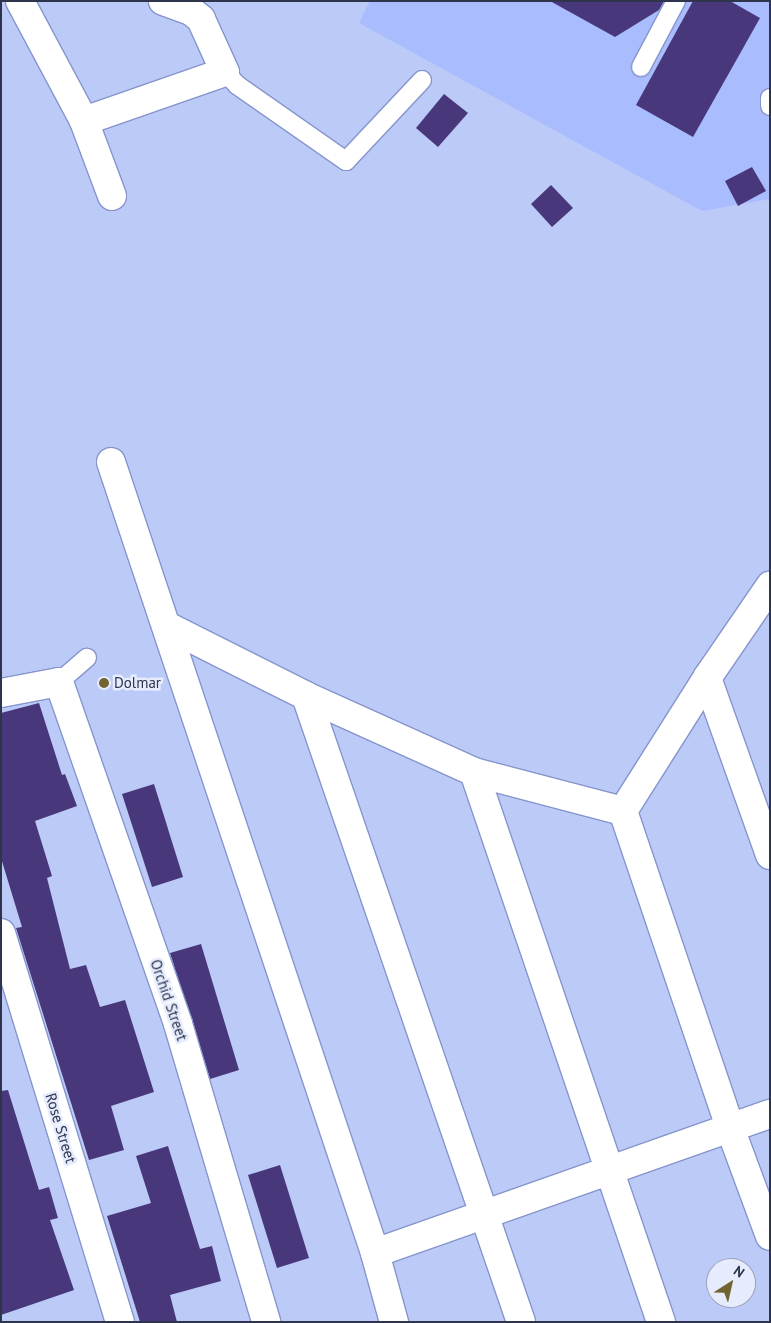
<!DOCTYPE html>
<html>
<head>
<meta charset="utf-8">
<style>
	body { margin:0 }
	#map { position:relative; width:771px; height:1323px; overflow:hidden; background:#bccaf8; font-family:"PT Sans",sans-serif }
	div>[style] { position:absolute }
	.built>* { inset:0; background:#a9bcfd }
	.building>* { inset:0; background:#48377b }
	.roads { filter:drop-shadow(1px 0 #8595cc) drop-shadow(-1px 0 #8595cc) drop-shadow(0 1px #8595cc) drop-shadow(0 -1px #8595cc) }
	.service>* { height:18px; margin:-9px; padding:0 9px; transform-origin:9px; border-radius:9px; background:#fff }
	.minor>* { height:28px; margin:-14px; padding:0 14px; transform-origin:14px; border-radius:14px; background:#fff }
	.dots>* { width:14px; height:14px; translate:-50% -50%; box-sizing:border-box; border:2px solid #e6ecfe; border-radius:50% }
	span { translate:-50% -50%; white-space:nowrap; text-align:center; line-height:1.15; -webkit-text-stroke:5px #e6ecfe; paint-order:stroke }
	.poi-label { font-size:15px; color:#2d344b }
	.left { translate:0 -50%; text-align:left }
	.street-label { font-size:15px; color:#2d344b }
	.frame { position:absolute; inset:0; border:2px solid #2d344b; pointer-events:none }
	.north { position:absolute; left:706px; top:1258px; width:50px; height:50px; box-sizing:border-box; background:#e6ecfe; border:1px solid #9ca2b6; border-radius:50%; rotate:35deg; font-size:14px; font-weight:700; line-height:20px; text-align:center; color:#2d344b }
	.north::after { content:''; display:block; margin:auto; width:18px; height:22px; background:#736331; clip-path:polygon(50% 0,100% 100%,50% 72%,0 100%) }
</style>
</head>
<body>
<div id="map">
	<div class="built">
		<i style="clip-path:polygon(370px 1px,770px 1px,770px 199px,702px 211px,359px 23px)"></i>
	</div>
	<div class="building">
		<i style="clip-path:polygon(550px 1px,664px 1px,659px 10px,615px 37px)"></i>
		<i style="clip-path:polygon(693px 1px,730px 1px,760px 18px,693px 137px,636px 105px)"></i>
		<i style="clip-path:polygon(444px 94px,468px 113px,438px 147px,416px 128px)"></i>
		<i style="clip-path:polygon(752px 167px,766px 191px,738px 206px,725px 181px)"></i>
		<i style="clip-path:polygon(551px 185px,573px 208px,552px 227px,531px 204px)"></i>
		<i style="clip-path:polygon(39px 703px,62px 775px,65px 774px,77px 806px,35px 821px,52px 876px,47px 878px,70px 969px,86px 965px,100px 1007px,125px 1000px,154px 1092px,111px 1106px,124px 1150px,89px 1160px,16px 928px,22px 927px,1px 858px,1px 713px)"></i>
		<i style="clip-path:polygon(154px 784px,183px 877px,152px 887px,122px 794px)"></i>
		<i style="clip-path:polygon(201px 944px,239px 1070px,210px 1079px,170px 953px)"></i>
		<i style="clip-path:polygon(8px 1090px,39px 1190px,49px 1187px,58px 1218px,50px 1220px,74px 1290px,1px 1315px,1px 1091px)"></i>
		<i style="clip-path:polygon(168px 1146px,200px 1249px,212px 1246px,221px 1281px,170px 1295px,177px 1322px,140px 1322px,107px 1216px,151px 1203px,136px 1156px)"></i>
		<i style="clip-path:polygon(280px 1165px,309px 1258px,277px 1268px,248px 1175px)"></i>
	</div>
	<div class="roads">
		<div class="service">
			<i style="left:641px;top:67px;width:75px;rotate:-62.1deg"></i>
			<i style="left:225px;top:72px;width:18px;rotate:47deg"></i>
			<i style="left:237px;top:85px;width:133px;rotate:34.9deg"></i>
			<i style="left:346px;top:161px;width:111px;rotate:-46.8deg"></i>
			<i style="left:770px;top:98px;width:8px;rotate:90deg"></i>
			<i style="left:59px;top:682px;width:37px;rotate:-41deg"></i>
		</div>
		<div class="minor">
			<i style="left:20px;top:1px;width:136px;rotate:61.9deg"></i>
			<i style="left:84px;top:121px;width:80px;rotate:69.5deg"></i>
			<i style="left:84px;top:121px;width:149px;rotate:-19.2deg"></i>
			<i style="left:225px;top:72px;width:58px;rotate:-114.4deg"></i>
			<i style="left:201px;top:19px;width:13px;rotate:-141deg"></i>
			<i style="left:191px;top:11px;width:30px;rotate:-160deg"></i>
			<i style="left:111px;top:462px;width:834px;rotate:71.54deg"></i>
			<i style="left:375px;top:1253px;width:72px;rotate:74.6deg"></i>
			<i style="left:167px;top:626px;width:156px;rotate:26.7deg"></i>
			<i style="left:306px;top:696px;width:184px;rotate:24.3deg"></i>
			<i style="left:474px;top:772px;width:154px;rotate:14.7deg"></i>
			<i style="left:623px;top:811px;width:157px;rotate:-57.7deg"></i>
			<i style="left:707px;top:678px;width:112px;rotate:-55.6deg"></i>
			<i style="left:707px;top:678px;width:188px;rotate:70.4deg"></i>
			<i style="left:1px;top:693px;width:59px;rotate:-10.7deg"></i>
			<i style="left:59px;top:682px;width:362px;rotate:70.8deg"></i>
			<i style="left:178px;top:1024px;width:311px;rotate:73.5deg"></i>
			<i style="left:306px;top:696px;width:662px;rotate:71.04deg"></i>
			<i style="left:474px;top:772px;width:581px;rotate:71.22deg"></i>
			<i style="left:623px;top:811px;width:335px;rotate:71.3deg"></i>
			<i style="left:730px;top:1128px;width:115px;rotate:69.7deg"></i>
			<i style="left:1px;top:933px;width:407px;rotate:73deg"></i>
			<i style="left:375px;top:1253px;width:419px;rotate:-19.4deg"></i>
		</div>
	</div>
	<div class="dots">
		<i style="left:104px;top:683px;background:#736331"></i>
	</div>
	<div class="poi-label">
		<span class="left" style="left:114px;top:683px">Dolmar</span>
	</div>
	<div class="street-label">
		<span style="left:169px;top:1000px;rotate:71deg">Orchid Street</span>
		<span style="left:61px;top:1128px;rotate:73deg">Rose Street</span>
	</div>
	<div class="frame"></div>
	<div class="north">N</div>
</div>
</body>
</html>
